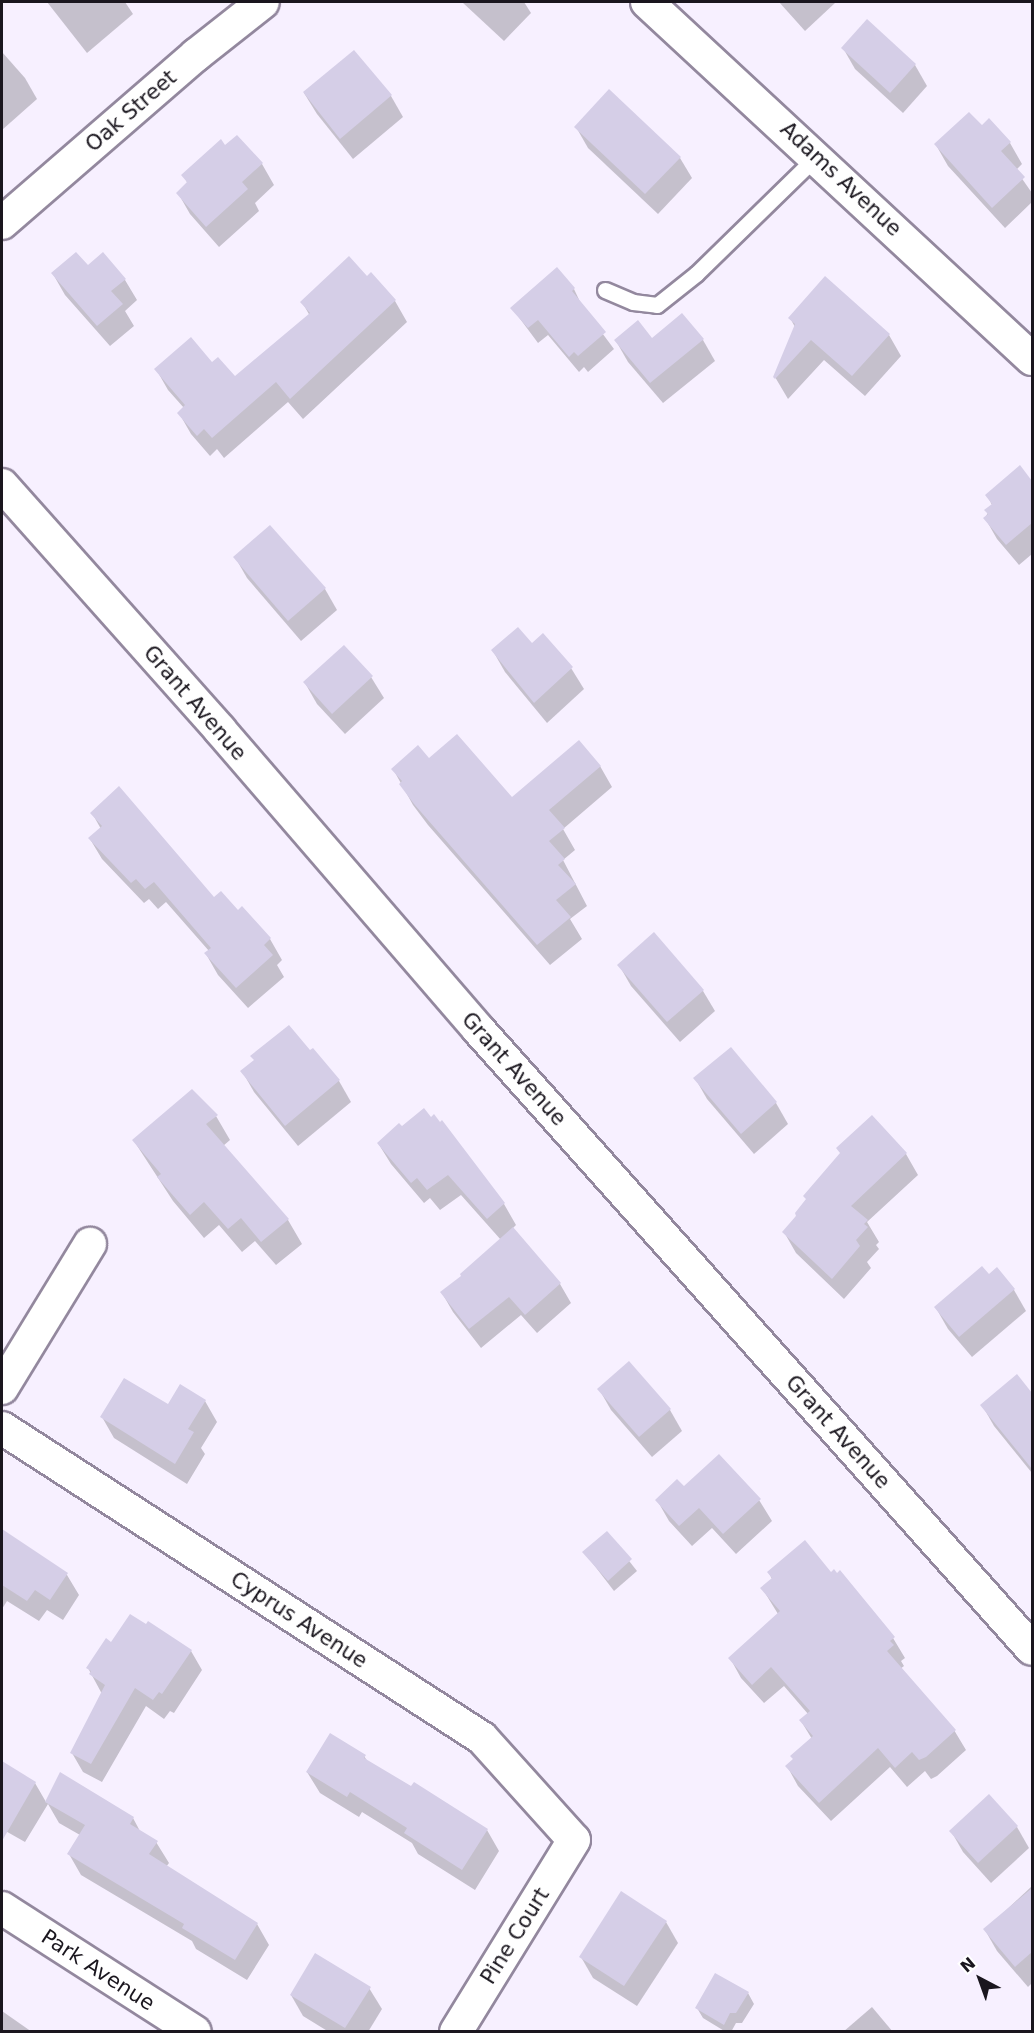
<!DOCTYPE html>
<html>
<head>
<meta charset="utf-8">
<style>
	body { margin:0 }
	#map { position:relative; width:1034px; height:2033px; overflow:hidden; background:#f7f0ff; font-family:"DejaVu Sans",sans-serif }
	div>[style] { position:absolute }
	.shadow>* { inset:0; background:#0003 }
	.building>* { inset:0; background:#d5cee7 }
	.roads { filter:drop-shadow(2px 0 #93889e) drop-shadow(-2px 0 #93889e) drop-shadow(0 2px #93889e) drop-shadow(0 -2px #93889e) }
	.lane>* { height:15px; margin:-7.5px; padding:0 7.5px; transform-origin:7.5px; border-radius:7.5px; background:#fff }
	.street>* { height:32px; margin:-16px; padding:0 16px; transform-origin:16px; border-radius:16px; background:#fff }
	span { translate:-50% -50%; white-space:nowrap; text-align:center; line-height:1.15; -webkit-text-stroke:4.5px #fff; paint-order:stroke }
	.street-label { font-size:21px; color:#1a161e }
	.frame { position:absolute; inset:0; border:3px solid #1a161e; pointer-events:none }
	.north { position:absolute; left:950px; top:1949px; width:60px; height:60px; -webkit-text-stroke:4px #fff; paint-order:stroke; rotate:319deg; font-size:16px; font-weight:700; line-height:24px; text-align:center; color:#1a161e }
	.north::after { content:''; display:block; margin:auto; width:21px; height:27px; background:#1a161e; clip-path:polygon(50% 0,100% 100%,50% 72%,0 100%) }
</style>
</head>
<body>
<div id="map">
	<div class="shadow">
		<i style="clip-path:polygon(47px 2px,125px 2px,133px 14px,87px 53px)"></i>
		<i style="clip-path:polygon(462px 2px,524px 2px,531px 13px,504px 41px)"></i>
		<i style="clip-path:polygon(779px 2px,834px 2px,835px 3px,805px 31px)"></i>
		<i style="clip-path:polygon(843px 48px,915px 65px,927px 86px,903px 113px,855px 69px)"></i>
		<i style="clip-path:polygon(2px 52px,25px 78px,37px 99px,2px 130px)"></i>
		<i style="clip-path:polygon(304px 93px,391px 96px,403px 117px,353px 159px,317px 114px)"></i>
		<i style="clip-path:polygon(989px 120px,1010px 143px,1022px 164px,1016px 170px,1032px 193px,1032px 202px,1005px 228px,948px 166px,936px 145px,982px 127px)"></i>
		<i style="clip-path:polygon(576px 127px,680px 158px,692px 178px,658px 214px,588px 148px)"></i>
		<i style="clip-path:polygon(237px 137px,262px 164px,274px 185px,255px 203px,259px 211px,219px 247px,190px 214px,178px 193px,188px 184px,183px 175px)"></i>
		<i style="clip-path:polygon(87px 267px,125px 280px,137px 300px,125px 311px,134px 326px,110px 346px,65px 295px,53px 274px)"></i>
		<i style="clip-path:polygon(367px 278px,395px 301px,407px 322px,303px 419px,288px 402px,224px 458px,217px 449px,210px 456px,191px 434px,179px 413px,184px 408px,168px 390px,156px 369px,212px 364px,235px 379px,310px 316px,302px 302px)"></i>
		<i style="clip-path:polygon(574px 289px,582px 306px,614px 349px,588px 372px,584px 367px,579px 372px,548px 335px,538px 343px,512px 308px)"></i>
		<i style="clip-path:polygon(790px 318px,889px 335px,901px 356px,865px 396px,824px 360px,788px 399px,775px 377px,795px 327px)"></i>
		<i style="clip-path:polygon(703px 340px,715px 361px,663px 403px,628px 362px,616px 341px)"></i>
		<i style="clip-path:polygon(1020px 468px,1032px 483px,1032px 554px,1019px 565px,997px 539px,985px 518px,992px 505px,987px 495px)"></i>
		<i style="clip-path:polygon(270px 527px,325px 589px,337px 610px,301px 641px,247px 578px,235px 557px)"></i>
		<i style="clip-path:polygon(532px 645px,571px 668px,584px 689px,547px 723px,505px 672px,493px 651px)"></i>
		<i style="clip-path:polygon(371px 677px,384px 698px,345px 734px,317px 704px,305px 683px)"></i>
		<i style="clip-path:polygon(428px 761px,511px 800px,600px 766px,612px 787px,563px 829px,575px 850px,563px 860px,587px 906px,570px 919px,582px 939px,550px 965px,428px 825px,413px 805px,393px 769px)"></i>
		<i style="clip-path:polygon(92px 813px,214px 899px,238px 912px,242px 908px,270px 939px,282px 960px,277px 965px,284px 977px,248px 1008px,218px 975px,206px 954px,209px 951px,166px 902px,158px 909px,149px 899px,144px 903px,102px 859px,90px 839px,101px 829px)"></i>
		<i style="clip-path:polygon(619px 965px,703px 991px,715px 1011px,680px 1042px,631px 986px)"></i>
		<i style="clip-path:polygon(730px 1049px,776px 1103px,788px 1124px,754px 1154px,707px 1099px,695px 1078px)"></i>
		<i style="clip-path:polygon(242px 1071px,339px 1081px,351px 1102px,298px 1146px,254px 1092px)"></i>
		<i style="clip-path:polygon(216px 1116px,230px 1140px,223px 1146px,288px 1220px,302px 1244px,276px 1265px,255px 1241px,242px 1252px,219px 1225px,204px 1238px,173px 1201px,134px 1141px)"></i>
		<i style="clip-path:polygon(872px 1117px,906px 1154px,918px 1175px,867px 1222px,879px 1242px,876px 1245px,879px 1249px,867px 1262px,871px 1268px,844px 1299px,796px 1253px,784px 1232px)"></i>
		<i style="clip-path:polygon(430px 1119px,440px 1124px,442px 1122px,504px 1204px,516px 1225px,512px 1229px,560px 1284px,571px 1303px,537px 1333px,521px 1315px,481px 1348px,453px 1312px,442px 1293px,463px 1277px,501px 1240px,461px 1195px,440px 1210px,430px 1198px,424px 1203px,391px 1164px,378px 1143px,401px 1128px)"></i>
		<i style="clip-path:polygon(989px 1276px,1014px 1290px,1026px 1311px,972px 1357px,948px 1329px,936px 1308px)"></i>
		<i style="clip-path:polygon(629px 1363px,670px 1410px,682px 1431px,652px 1457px,611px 1410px,599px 1389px)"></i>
		<i style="clip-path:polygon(1017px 1376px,1032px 1395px,1032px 1473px,994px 1426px,982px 1405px)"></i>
		<i style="clip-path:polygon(205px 1401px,217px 1422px,201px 1448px,205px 1454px,187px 1484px,114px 1438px,102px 1417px)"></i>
		<i style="clip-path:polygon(684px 1488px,759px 1500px,772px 1521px,736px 1554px,712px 1528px,692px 1546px,669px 1521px,657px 1500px)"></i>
		<i style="clip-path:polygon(2px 1531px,67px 1575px,79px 1595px,63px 1620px,47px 1610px,39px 1621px,7px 1601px,2px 1609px)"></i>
		<i style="clip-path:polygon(607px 1533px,637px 1571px,614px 1591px,584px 1552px)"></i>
		<i style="clip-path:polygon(769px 1573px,831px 1574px,893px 1638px,905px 1658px,901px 1661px,904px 1666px,900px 1669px,954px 1730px,966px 1750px,937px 1776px,931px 1779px,925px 1771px,907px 1787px,890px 1767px,831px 1821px,798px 1786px,787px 1766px,812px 1739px,801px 1721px,808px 1714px,784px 1686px,764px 1703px,741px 1678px,730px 1658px,778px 1614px,762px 1588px,772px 1579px)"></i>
		<i style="clip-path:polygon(112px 1644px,191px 1651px,202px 1670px,174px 1713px,170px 1711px,164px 1719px,146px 1706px,102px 1782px,83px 1772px,72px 1753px,102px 1694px,88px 1668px)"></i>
		<i style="clip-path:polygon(364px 1756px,368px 1762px,487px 1830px,499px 1851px,475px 1890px,418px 1854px,412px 1843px,362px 1812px,359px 1817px,320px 1793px,307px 1772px)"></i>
		<i style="clip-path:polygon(2px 1763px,35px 1783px,46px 1802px,133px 1818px,141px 1833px,156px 1842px,169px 1863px,166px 1867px,257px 1924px,269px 1945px,247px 1980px,196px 1949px,192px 1941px,81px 1875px,69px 1854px,80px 1835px,59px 1823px,48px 1804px,25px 1842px,2px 1829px)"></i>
		<i style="clip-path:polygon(1017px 1827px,1029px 1848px,991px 1883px,963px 1852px,951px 1831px)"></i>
		<i style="clip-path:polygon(1032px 1886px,1032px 1983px,1028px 1987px,997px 1951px,985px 1930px)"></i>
		<i style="clip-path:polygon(666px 1922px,678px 1943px,637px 2006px,593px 1978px,581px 1957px)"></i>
		<i style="clip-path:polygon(369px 1988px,382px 2009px,368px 2032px,329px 2032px,303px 2016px,291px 1995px)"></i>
		<i style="clip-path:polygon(748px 1993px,754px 2004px,742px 2023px,736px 2023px,731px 2032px,726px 2032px,703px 2018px,697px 2008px)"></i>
		<i style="clip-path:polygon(872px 2007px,893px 2032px,843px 2032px)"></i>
		<i style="clip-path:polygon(2px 2011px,32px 2032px,2px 2032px)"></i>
	</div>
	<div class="building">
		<i style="clip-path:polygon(867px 19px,916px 64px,890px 93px,841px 48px)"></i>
		<i style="clip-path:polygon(354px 50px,392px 95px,340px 139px,303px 92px)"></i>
		<i style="clip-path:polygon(609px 89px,681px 157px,645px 194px,574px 127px)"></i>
		<i style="clip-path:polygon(969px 112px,982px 125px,989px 118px,1011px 142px,1001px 151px,1025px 177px,992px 208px,934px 144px)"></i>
		<i style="clip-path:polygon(237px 135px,263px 163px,242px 182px,248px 189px,206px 227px,176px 193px,187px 182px,181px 175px,221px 139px,225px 145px)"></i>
		<i style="clip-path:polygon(76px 252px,88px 265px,103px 252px,126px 279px,111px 291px,123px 304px,97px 326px,51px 273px)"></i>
		<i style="clip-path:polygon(349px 256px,367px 276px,371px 272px,396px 300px,290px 399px,276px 382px,212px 438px,204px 429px,197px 436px,177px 413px,185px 405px,154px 369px,191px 337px,212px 362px,218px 357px,235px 376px,310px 313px,300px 302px)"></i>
		<i style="clip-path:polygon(557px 267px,575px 288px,572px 291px,606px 332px,578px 356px,574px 352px,569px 357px,538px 320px,528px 328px,510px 308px)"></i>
		<i style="clip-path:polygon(825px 276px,890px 334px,852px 376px,811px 340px,775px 379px,773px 377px,795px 324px,788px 318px)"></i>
		<i style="clip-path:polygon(682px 313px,704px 339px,650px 383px,614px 340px,638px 320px,652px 338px)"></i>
		<i style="clip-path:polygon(1020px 465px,1032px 481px,1032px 523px,1006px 545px,983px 518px,988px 514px,984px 510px,992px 504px,985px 495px)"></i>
		<i style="clip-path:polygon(270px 525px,326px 588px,288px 621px,233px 557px)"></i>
		<i style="clip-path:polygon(518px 627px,532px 643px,543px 633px,573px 667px,534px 703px,491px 650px)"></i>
		<i style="clip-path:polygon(344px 645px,373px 676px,332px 714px,303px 682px)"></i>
		<i style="clip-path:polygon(457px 734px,512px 797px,579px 740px,601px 766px,549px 810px,565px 828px,549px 841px,565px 859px,558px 865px,576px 884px,556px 900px,571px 917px,537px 945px,414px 804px,399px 784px,402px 781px,391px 769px,418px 745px,429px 758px)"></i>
		<i style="clip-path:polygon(119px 786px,214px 897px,221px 891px,238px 910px,242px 906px,271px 938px,264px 945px,273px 955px,236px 988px,204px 953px,211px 948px,154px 882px,145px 889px,136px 879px,131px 883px,88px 838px,102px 826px,90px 813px)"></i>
		<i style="clip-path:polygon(654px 932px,704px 990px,667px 1022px,617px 965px)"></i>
		<i style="clip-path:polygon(289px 1025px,310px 1050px,313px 1048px,340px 1080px,285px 1126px,240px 1071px,254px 1060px,250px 1056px)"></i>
		<i style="clip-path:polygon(731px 1047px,777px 1102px,741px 1134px,693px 1078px)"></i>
		<i style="clip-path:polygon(192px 1089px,218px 1115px,206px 1124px,289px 1219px,261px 1242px,241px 1218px,228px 1229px,204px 1202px,190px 1215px,157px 1177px,161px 1174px,132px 1140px)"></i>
		<i style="clip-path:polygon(424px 1108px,431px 1117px,434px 1114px,440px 1122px,442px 1120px,505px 1203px,487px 1219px,448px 1175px,427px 1190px,417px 1178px,411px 1183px,377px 1143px,399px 1123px,402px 1126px)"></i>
		<i style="clip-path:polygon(872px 1115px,907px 1153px,851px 1206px,868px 1220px,864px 1224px,868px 1227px,856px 1240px,860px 1246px,832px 1279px,782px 1232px,796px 1216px,795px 1213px,806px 1199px,803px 1196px,840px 1153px,836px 1148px)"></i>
		<i style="clip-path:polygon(513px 1227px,561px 1283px,525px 1315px,509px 1297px,469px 1329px,440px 1292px,461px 1276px,460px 1274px)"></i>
		<i style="clip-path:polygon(982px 1266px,989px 1274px,997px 1267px,1015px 1289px,959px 1337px,934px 1307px)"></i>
		<i style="clip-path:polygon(629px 1361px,671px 1409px,639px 1437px,597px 1389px)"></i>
		<i style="clip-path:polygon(1017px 1374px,1032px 1393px,1032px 1469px,980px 1405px)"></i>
		<i style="clip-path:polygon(124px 1378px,168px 1404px,180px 1384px,206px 1400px,188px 1429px,194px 1432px,175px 1464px,100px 1417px)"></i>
		<i style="clip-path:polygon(719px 1454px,761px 1499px,723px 1534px,699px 1508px,679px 1526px,655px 1500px,677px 1479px,684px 1486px)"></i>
		<i style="clip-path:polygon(2px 1529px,68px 1573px,50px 1600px,35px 1590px,27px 1601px,2px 1585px)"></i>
		<i style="clip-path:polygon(607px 1531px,632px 1559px,608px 1581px,582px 1552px)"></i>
		<i style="clip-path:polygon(805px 1540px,831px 1572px,834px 1569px,837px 1573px,840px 1570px,895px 1637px,890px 1641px,894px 1645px,887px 1651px,956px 1730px,926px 1757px,919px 1760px,912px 1752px,895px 1768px,878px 1748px,819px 1803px,785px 1766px,793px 1759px,790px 1756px,813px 1736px,799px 1720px,810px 1711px,771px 1667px,752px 1685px,728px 1658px,780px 1611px,760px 1588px,772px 1578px,767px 1572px)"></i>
		<i style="clip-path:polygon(130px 1614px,146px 1624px,148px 1621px,192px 1650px,162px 1694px,159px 1692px,153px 1700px,135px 1688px,91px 1764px,70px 1753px,105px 1685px,89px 1674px,91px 1671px,86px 1668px,106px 1638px,111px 1642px)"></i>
		<i style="clip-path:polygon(330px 1733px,366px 1755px,364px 1758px,411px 1786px,414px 1782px,488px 1829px,462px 1870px,404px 1833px,407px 1828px,350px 1792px,347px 1797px,306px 1772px)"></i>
		<i style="clip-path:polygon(2px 1761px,36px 1782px,2px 1841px)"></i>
		<i style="clip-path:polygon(60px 1772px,134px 1817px,130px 1824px,158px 1841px,149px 1854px,258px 1923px,235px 1960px,182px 1928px,184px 1924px,67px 1854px,85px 1825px,45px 1802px)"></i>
		<i style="clip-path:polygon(989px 1794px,1018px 1826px,978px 1863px,949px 1831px)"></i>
		<i style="clip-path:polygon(1032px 1888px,1032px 1952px,1015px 1967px,983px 1929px)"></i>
		<i style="clip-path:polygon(621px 1891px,667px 1921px,624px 1986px,579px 1957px)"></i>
		<i style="clip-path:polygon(315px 1953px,371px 1987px,345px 2028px,290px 1995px)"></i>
		<i style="clip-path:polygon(715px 1973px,749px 1992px,736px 2013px,730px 2013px,724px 2025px,695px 2008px)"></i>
	</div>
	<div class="roads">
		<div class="lane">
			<i style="left:605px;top:290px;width:30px;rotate:23deg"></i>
			<i style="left:633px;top:302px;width:24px;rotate:7deg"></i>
			<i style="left:657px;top:305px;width:50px;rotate:-38.5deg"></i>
			<i style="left:696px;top:274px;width:169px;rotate:-44.3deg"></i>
		</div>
		<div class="street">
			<i style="left:647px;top:2px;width:525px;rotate:42.84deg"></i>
			<i style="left:2px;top:223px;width:257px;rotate:-40.9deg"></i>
			<i style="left:196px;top:55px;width:85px;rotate:-38.3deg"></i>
			<i style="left:2px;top:485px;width:328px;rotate:48.3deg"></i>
			<i style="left:220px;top:730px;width:395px;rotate:49.2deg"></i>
			<i style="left:478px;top:1029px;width:831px;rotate:48.22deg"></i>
			<i style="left:2px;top:1388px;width:169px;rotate:-58.6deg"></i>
			<i style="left:2px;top:1428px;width:571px;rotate:32.86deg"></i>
			<i style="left:482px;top:1738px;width:137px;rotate:48deg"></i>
			<i style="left:574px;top:1840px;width:225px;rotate:121.6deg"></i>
			<i style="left:2px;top:1908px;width:229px;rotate:32.7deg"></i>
		</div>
	</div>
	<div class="street-label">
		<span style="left:131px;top:111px;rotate:-41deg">Oak Street</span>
		<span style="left:841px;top:179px;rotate:43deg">Adams Avenue</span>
		<span style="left:195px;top:703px;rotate:49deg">Grant Avenue</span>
		<span style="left:514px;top:1069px;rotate:48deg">Grant Avenue</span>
		<span style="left:838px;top:1432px;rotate:48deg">Grant Avenue</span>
		<span style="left:299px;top:1620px;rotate:33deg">Cyprus Avenue</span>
		<span style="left:515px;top:1936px;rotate:-58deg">Pine Court</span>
		<span style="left:98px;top:1970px;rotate:33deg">Park Avenue</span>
	</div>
	<div class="frame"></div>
	<div class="north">N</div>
</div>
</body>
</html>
